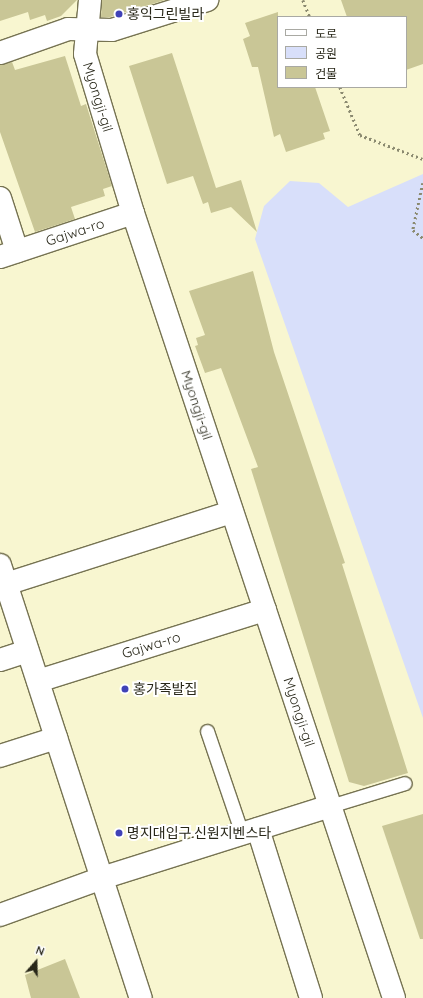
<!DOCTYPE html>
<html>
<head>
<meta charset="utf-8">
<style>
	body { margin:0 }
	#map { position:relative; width:423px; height:998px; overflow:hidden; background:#f8f6d0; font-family:Quicksand,"Noto Sans KR",sans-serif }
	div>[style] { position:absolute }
	.green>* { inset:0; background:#d8dffa }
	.building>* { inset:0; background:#c9c696 }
	.path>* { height:2.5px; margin-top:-1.25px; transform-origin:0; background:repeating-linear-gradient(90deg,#8b8a70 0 2px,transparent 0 5px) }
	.roads { filter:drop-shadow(1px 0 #767352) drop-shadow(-1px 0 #767352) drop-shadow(0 1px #767352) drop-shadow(0 -1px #767352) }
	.service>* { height:13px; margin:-6.5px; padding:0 6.5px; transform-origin:6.5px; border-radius:6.5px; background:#fff }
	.minor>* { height:22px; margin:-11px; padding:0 11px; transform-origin:11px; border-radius:11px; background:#fff }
	.secondary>* { height:22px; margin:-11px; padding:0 11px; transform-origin:11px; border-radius:11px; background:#fff }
	.dots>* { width:11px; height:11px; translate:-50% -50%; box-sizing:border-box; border:2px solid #fff; border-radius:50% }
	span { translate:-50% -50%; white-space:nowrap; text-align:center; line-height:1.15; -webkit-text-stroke:4px #fff; paint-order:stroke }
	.poi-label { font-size:14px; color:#282719 }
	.left { translate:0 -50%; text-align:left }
	.street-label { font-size:14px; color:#282719 }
	.legend { position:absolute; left:277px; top:16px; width:130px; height:72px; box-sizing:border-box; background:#fff; border:1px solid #a9a9a3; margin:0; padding:5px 7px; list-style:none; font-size:12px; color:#282719 }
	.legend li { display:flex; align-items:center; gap:8px; height:20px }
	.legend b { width:20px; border:1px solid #a9a9a3 }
	.north { position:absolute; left:16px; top:942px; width:40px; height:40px; -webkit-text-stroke:3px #fff; paint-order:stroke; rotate:20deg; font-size:11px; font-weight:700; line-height:16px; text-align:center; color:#282719 }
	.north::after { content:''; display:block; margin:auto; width:14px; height:18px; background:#282719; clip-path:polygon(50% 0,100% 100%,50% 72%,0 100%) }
</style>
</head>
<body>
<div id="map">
	<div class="green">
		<i style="clip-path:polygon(423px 174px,423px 718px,255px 239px,264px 206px,290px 181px,319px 183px,348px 207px)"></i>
	</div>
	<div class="building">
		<i style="clip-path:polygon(0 0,77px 0,61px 16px,47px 21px,45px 15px,30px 20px,28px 12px,0 21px)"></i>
		<i style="clip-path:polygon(102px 0,165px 0,110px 17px,101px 17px)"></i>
		<i style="clip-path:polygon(341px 0,423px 0,423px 64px,406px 70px,406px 17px,347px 17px)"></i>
		<i style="clip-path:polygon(278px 12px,278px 87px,315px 87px,330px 131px,323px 133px,325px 139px,286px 152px,280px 134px,274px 137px,258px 67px,252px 67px,243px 39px,250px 36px,245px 23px)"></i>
		<i style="clip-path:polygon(172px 53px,216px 188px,241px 180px,257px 232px,231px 207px,211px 213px,208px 202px,203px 204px,193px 176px,167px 184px,129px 66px)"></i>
		<i style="clip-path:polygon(65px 56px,81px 106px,86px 104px,112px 186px,103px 189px,105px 196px,71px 207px,75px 219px,35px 232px,0 132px,0 65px,12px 62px,15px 70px)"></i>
		<i style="clip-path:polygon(253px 271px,274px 352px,345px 563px,342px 564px,408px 773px,364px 786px,349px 782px,251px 469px,258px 467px,221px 368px,205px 373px,195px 346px,198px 345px,196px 338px,205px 335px,189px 291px)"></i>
		<i style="clip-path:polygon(423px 814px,423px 939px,420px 939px,382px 826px)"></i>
		<i style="clip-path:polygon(65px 959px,80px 998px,31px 998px,25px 975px)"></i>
	</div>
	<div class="path">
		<i style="left:303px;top:0;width:18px;rotate:68deg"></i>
		<i style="left:340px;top:87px;width:52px;rotate:67.4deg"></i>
		<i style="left:360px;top:135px;width:67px;rotate:20.9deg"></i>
		<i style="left:423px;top:183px;width:48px;rotate:102deg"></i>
		<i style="left:413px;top:230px;width:13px;rotate:39deg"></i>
	</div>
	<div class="roads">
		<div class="service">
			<i style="left:207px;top:731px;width:109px;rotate:71.2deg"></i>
			<i style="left:330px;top:806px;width:78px;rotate:-17deg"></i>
		</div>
		<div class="minor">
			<i style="left:90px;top:0;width:54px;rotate:95.3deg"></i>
			<i style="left:85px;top:54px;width:166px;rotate:73.2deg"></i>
			<i style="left:133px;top:213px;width:827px;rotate:71.61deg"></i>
			<i style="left:0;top:53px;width:72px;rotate:-19.4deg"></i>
			<i style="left:68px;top:29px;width:44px;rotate:1.3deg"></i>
			<i style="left:112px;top:30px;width:100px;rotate:-17.5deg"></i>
			<i style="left:0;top:198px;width:56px;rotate:72.2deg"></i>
			<i style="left:0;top:257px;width:140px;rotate:-18.3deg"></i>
			<i style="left:6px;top:584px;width:237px;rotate:-17.7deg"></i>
			<i style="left:0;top:660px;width:29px;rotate:-18deg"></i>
			<i style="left:38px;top:681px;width:238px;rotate:-17.4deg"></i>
			<i style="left:0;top:756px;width:59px;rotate:-17.8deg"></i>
			<i style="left:258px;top:829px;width:177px;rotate:72.6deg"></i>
			<i style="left:0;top:915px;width:109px;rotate:-19.9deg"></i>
			<i style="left:102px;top:878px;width:239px;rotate:-17.5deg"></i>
		</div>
		<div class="secondary">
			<i style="left:0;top:565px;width:455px;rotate:72deg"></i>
		</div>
	</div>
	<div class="dots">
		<i style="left:119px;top:14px;background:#4042b7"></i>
		<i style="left:125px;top:689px;background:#4042b7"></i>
		<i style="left:119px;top:833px;background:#4042b7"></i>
	</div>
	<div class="poi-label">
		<span class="left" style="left:127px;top:14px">홍익그린빌라</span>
		<span class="left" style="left:133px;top:689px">홍가족발집</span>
		<span class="left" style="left:127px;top:833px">명지대입구.신원지벤스타</span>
	</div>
	<div class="street-label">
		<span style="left:98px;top:97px;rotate:73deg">Myongji-gil</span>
		<span style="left:75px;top:232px;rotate:-18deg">Gajwa-ro</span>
		<span style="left:197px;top:405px;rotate:72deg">Myongji-gil</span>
		<span style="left:151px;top:645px;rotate:-17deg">Gajwa-ro</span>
		<span style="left:299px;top:712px;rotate:72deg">Myongji-gil</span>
	</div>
	<ul class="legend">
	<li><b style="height:5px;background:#fff"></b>도로</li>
	<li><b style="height:11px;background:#d8dffa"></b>공원</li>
	<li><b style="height:11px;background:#c9c696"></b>건물</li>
	</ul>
	<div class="north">N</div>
</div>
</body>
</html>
